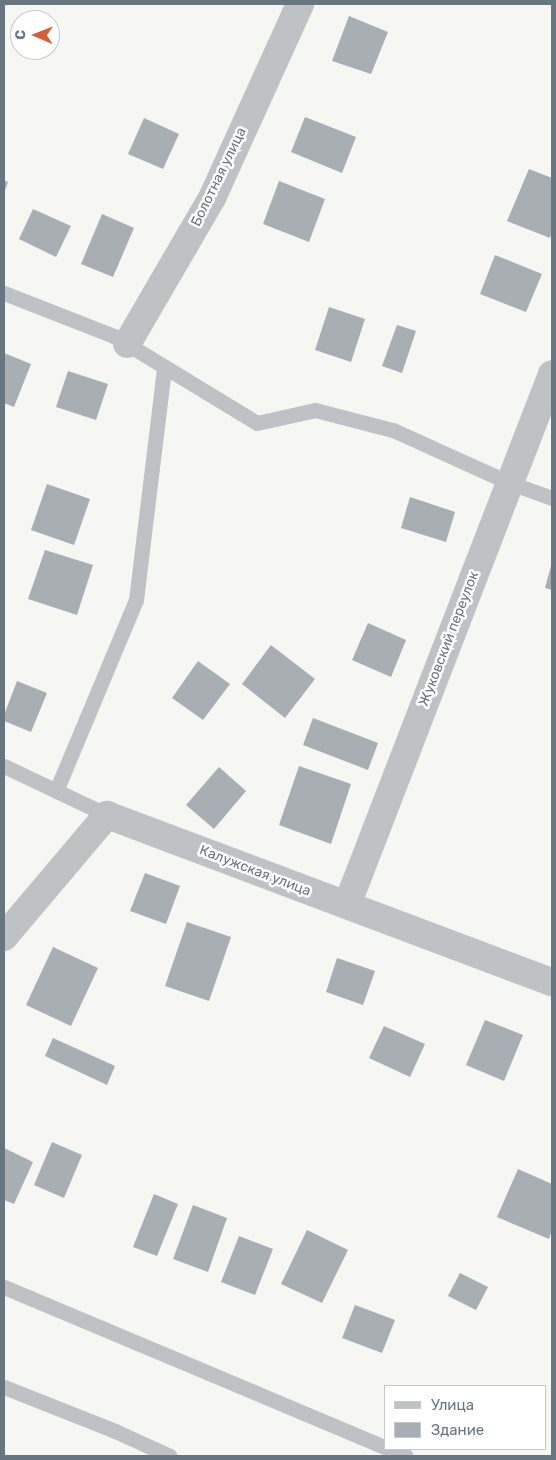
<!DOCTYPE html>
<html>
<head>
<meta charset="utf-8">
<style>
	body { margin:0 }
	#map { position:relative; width:556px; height:1460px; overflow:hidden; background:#f6f6f3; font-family:Rubik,sans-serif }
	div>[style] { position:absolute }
	.building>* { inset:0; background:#a8afb4 }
	.service>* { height:15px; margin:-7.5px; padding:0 7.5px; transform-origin:7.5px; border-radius:7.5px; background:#bec2c5 }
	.minor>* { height:28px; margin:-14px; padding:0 14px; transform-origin:14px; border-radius:14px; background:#bec2c5 }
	span { translate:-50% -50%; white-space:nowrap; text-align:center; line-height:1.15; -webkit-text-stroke:5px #fff; paint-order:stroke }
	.street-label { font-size:14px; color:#687682 }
	.frame { position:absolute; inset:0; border:5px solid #687682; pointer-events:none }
	.legend { position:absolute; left:384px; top:1385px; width:162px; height:65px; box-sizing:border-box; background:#fff; border:1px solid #c3c8cd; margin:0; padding:6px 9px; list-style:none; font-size:15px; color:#687682 }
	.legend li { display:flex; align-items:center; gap:10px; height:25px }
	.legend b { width:25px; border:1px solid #c3c8cd }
	.north { position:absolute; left:10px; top:10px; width:50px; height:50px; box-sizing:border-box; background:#fff; border:1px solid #c3c8cd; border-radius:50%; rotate:271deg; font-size:14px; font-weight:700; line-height:20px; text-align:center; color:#687682 }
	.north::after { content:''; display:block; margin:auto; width:18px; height:22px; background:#d65d34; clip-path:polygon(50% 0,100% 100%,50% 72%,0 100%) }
</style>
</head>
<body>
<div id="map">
	<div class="building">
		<i style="clip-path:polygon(349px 16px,388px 32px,371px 74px,332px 61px)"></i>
		<i style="clip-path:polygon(305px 117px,356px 137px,342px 173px,291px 152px)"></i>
		<i style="clip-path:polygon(144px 118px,179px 134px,163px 169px,128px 154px)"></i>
		<i style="clip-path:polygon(529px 169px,552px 178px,552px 232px,550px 238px,507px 221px)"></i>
		<i style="clip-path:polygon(4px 180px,8px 182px,4px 193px)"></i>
		<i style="clip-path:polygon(279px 181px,325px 199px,309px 242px,263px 224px)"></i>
		<i style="clip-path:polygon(33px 209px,71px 226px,56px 257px,19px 239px)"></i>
		<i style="clip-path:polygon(102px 214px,134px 228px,113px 277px,81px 264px)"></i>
		<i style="clip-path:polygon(495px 255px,542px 274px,526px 312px,480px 294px)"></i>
		<i style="clip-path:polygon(329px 307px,365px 319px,351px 362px,315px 350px)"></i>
		<i style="clip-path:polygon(397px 325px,416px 331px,402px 373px,382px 366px)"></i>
		<i style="clip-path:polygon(4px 353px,31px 364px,14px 407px,4px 403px)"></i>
		<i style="clip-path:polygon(68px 371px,108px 384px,96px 420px,56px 407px)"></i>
		<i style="clip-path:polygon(47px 484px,90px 499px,74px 545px,31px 530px)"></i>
		<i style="clip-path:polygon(410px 497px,455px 512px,446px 542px,401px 528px)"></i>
		<i style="clip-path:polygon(45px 550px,93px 565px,77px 615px,28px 599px)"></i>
		<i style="clip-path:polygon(552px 562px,552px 590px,545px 588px)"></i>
		<i style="clip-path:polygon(368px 623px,406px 640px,391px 677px,352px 660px)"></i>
		<i style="clip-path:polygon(271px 645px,315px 679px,285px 718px,242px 684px)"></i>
		<i style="clip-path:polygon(198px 661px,230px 684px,203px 720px,172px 698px)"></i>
		<i style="clip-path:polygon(17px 681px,47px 693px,31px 732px,4px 721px,4px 715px)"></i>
		<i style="clip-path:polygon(313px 718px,378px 743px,368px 770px,303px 745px)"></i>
		<i style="clip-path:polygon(299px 766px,351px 784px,331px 844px,279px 825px)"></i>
		<i style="clip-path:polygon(219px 767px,246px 791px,214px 829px,186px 805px)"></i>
		<i style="clip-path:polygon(145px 873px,180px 886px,166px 924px,130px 911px)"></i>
		<i style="clip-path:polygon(187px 922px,231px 937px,209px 1001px,165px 986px)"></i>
		<i style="clip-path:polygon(53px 947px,98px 968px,71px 1026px,26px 1005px)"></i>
		<i style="clip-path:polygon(337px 958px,375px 971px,363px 1005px,326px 992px)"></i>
		<i style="clip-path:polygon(485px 1020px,523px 1035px,504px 1081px,466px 1065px)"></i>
		<i style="clip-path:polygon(384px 1026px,425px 1044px,410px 1077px,369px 1058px)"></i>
		<i style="clip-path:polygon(53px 1038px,115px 1066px,107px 1085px,45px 1056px)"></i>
		<i style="clip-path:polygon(52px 1142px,82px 1155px,64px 1198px,34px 1185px)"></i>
		<i style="clip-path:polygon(4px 1148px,33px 1162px,14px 1204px,4px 1200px)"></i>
		<i style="clip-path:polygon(518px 1169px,552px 1184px,552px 1230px,549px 1239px,497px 1217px)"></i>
		<i style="clip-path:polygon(154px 1194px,178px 1204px,157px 1256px,133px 1247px)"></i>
		<i style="clip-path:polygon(193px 1205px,227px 1218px,208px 1272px,173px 1259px)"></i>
		<i style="clip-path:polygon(307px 1230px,348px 1250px,322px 1303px,281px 1284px)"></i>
		<i style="clip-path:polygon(239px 1236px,273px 1249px,255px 1295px,221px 1282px)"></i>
		<i style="clip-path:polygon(460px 1273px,488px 1287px,476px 1310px,448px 1296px)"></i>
		<i style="clip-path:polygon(355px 1305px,395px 1320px,382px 1353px,342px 1338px)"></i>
	</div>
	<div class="service">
		<i style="left:4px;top:293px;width:118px;rotate:21.4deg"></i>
		<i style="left:114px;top:336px;width:167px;rotate:31.3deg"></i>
		<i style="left:257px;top:423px;width:59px;rotate:-12.6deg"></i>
		<i style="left:315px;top:410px;width:81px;rotate:14.4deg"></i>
		<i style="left:393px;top:430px;width:128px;rotate:24.4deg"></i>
		<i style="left:510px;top:483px;width:45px;rotate:19.7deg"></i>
		<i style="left:4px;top:766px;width:114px;rotate:25.4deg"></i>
		<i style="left:56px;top:791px;width:207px;rotate:-67.3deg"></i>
		<i style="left:136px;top:600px;width:235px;rotate:-83.1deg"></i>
		<i style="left:4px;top:1287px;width:413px;rotate:22.8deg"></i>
		<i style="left:4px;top:1387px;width:119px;rotate:21.6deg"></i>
		<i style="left:115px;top:1431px;width:60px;rotate:24.4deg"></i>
		<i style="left:389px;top:1449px;width:18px;rotate:22deg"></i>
	</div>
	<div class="minor">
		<i style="left:127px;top:344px;width:171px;rotate:-59.8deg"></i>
		<i style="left:213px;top:196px;width:211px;rotate:-65.6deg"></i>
		<i style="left:347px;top:905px;width:569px;rotate:-68.89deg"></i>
		<i style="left:4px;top:937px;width:160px;rotate:-49.8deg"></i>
		<i style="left:107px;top:815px;width:475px;rotate:20.6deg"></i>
	</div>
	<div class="street-label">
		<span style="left:219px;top:177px;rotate:-64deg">Болотная улица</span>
		<span style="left:449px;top:639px;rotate:-69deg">Жуковский переулок</span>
		<span style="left:255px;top:871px;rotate:21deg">Калужская улица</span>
	</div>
	<div class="frame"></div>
	<ul class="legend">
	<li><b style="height:6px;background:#bec2c5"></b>Улица</li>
	<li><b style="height:14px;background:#a8afb4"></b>Здание</li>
	</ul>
	<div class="north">С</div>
</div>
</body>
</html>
